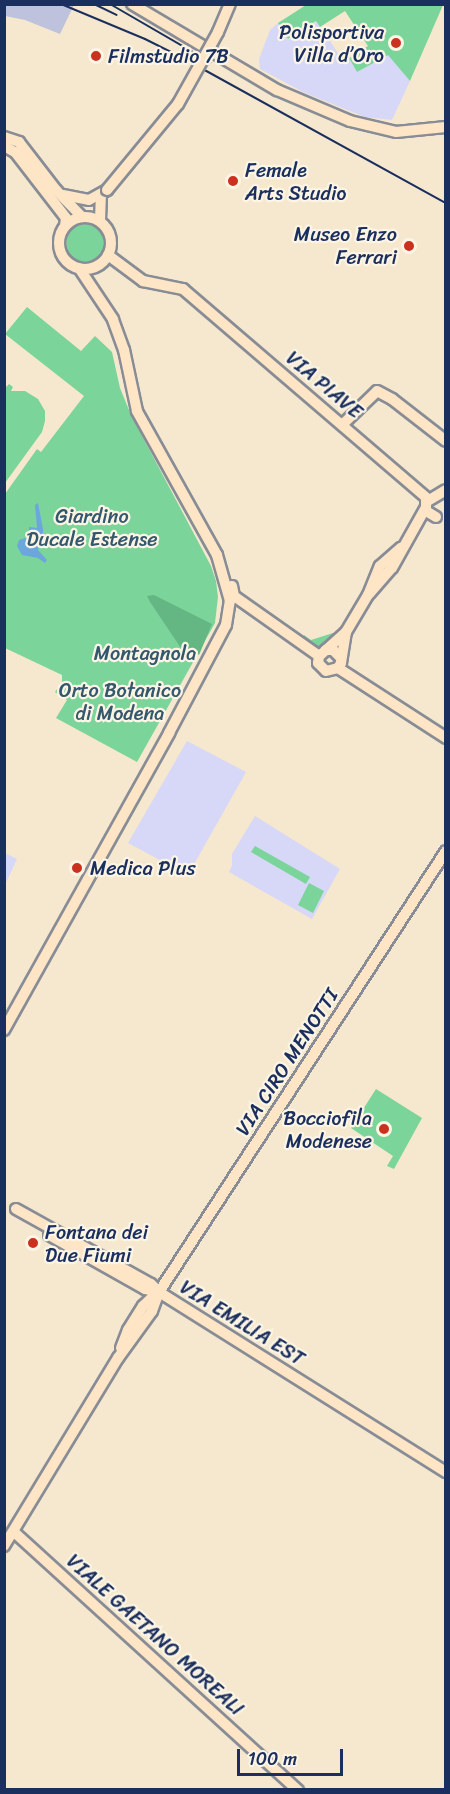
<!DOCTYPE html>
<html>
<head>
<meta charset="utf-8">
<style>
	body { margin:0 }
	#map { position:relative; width:450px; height:1794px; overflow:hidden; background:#f5e8ce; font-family:Sriracha,sans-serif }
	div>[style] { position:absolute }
	.built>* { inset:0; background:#d7d7f8 }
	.industrial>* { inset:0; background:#bfc2dd }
	.green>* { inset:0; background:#7bd49a }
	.round { border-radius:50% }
	.forest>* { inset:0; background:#64b682 }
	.water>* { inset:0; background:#6ba7dc }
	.roads { filter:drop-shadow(2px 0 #888c96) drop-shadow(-2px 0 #888c96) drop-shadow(0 2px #888c96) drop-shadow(0 -2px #888c96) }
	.secondary>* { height:10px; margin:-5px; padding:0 5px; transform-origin:5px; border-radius:5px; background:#fde5c5 }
	.secondary>.ring { margin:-5px; padding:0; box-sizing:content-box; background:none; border:10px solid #fde5c5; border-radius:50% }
	.rail>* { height:2px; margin:-1px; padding:0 1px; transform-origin:1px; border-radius:1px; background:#1b2f5e }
	.bridges { filter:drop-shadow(2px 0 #888c96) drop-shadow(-2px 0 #888c96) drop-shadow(0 2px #888c96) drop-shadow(0 -2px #888c96) }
	.secondary-bridge>* { height:10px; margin:-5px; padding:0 5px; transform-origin:5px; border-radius:5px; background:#fde5c5 }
	.dots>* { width:16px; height:16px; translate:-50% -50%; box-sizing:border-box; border:3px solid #fcf5e5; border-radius:50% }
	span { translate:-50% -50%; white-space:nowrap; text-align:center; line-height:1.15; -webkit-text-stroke:4.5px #fcf5e5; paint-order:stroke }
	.poi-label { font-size:20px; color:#1b2f5e }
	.right { translate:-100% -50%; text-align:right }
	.left { translate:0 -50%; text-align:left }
	.street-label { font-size:20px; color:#1b2f5e }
	.park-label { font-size:20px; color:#33586d }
	.frame { position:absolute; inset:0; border:6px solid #1b2f5e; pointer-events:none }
	.scale { position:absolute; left:237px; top:1749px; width:106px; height:27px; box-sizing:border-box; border:3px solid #1b2f5e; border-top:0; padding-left:8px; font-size:18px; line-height:21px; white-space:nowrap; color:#1b2f5e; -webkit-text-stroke:4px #fcf5e5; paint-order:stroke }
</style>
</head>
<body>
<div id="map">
	<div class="built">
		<i style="clip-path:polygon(317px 21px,343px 61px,349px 58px,357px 72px,388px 54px,410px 81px,392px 120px,365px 117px,305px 93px,260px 69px,259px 59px,270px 30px,278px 23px,289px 39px)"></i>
		<i style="clip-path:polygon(187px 741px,246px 772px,188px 875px,128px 843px)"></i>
		<i style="clip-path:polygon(255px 816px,340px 869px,312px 919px,229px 872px,232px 866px,232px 854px)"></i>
		<i style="clip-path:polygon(5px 853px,17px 859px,5px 885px)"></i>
	</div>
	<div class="industrial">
		<i style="clip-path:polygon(4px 5px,5px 4px,74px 5px,60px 34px,25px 20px,5px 16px)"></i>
	</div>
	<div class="green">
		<i style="clip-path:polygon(306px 5px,306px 4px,443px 5px,410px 81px,388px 55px,357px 72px,349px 58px,368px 46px,345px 11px,320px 27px,316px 21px,288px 39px,278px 23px)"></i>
		<i class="round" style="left:66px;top:224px;width:38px;height:38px"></i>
		<i style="clip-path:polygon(27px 307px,81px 351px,95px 336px,112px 352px,120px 388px,131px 415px,211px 566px,216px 581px,218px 597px,215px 623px,137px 762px,56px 718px,67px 700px,55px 692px,62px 682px,62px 675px,5px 648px,5px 494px,37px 449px,41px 452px,84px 396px,5px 334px)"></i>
		<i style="clip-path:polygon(9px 384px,13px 387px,11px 391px,25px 391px,38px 399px,45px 411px,45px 421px,42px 432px,5px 483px,4px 389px)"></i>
		<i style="clip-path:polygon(333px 633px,335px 636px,327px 644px,318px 647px,303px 637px,304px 635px,311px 640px)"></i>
		<i style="clip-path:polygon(255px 846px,310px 877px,306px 884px,251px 852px)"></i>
		<i style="clip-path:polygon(309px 883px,324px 891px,313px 913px,298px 905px)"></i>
		<i style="clip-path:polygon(376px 1089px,422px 1118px,394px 1169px,387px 1166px,393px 1156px,351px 1128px)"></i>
	</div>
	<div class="forest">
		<i style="clip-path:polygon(154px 595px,212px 624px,199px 655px,192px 649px,187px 657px,150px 602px,147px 596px)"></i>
	</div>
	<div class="water">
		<i style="clip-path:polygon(38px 503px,43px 529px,43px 539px,38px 550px,47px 560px,45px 563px,38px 558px,22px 555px,17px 546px,19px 540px,29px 537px,29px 527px,37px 528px,35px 505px)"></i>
	</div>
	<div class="roads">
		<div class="secondary">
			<i style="left:132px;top:4px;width:169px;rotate:30.7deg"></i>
			<i style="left:277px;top:90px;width:79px;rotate:23deg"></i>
			<i style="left:350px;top:121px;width:47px;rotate:13.4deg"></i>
			<i style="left:396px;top:132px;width:50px;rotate:-5.7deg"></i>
			<i style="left:4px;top:137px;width:16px;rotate:18deg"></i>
			<i style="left:19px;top:142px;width:61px;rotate:52.4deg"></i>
			<i style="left:56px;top:190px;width:37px;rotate:46deg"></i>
			<i style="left:4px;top:146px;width:13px;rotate:29deg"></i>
			<i style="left:15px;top:152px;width:83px;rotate:52.3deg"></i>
			<i style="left:66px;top:218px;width:8px;rotate:97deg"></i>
			<i style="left:63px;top:195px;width:26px;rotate:11deg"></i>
			<i style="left:89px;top:200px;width:21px;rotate:-29deg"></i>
			<i class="ring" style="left:59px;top:217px;width:42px;height:42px"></i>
			<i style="left:100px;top:221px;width:24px;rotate:-88deg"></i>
			<i style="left:108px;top:255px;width:44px;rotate:36.6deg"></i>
			<i style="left:143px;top:281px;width:41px;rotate:11.3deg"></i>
			<i style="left:183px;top:289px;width:323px;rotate:40.6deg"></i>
			<i style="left:343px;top:424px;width:47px;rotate:-44.1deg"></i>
			<i style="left:377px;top:391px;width:17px;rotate:28deg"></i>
			<i style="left:392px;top:399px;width:68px;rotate:37.9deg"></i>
			<i style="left:436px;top:517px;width:12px;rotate:-149deg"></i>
			<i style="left:426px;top:511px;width:9px;rotate:-90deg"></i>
			<i style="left:426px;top:502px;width:23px;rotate:-31deg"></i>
			<i style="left:232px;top:586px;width:10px;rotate:79deg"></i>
			<i style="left:234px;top:596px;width:104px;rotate:35.2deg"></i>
			<i style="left:370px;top:593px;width:33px;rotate:-49deg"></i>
			<i style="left:392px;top:568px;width:68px;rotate:-60.8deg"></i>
			<i style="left:326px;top:650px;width:27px;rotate:-42deg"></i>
			<i style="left:346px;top:632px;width:43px;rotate:-59.3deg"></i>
			<i style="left:368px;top:595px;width:31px;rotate:-68deg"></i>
			<i style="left:380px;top:566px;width:28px;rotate:-41deg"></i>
			<i style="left:341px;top:658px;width:11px;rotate:-135deg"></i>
			<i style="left:333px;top:650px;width:7px;rotate:180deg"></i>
			<i style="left:326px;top:650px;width:9px;rotate:139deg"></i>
			<i style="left:319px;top:656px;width:7px;rotate:98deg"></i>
			<i style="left:318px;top:663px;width:11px;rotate:45deg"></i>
			<i style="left:326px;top:671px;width:12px;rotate:-14deg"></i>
			<i style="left:338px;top:668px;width:6px;rotate:-59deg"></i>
			<i style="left:341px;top:663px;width:31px;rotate:-81deg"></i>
			<i style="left:338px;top:668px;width:129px;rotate:32.9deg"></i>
			<i style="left:4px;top:1030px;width:340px;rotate:-60.9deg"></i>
			<i style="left:169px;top:733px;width:122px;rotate:-62.2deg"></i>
			<i style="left:226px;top:625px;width:24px;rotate:-81deg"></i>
			<i style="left:230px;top:601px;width:48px;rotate:-105.8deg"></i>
			<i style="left:217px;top:555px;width:165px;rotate:-119.1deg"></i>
			<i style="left:137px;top:411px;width:62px;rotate:-102deg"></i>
			<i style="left:124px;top:350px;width:33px;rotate:-110deg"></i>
			<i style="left:113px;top:319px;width:61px;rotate:-123.7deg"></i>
			<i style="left:16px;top:1209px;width:154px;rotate:29.1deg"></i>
			<i style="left:151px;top:1284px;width:11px;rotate:45deg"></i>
			<i style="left:159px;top:1292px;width:339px;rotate:32.1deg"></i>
			<i style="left:49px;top:1235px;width:110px;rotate:29.4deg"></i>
			<i style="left:145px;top:1289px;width:12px;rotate:14deg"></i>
			<i style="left:121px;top:1348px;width:19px;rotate:-69deg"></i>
			<i style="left:128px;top:1330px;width:28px;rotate:-58deg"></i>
			<i style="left:143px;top:1306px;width:18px;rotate:-43deg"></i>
			<i style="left:14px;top:1532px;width:384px;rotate:42.3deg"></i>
			<i style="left:4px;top:1546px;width:220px;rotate:-58.8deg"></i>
			<i style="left:118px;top:1358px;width:58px;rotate:-54.1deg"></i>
			<i style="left:152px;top:1311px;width:20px;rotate:-70deg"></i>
			<i style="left:159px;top:1292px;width:526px;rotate:-56.94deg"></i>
		</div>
	</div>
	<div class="rail">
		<i style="left:61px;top:4px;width:91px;rotate:22.6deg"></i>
		<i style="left:145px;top:39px;width:40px;rotate:26.6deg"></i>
		<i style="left:181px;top:57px;width:303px;rotate:28.9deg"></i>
		<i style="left:94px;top:4px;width:25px;rotate:26deg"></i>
		<i style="left:110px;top:4px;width:116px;rotate:30.1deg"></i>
	</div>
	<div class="bridges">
		<div class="secondary-bridge">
			<i style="left:107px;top:190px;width:112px;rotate:-50.5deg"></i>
			<i style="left:178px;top:104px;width:82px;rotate:-60.9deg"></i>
			<i style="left:218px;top:32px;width:30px;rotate:-67deg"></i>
		</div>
	</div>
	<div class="dots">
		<i style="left:396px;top:43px;background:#c8321e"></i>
		<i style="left:96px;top:56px;background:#c8321e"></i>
		<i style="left:233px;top:181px;background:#c8321e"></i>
		<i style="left:409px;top:246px;background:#c8321e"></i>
		<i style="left:77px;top:868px;background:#c8321e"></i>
		<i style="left:384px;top:1129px;background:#c8321e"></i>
		<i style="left:33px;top:1243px;background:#c8321e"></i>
	</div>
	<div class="poi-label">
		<span class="right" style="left:384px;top:44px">Polisportiva<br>Villa d’Oro</span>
		<span class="left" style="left:108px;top:56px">Filmstudio 7B</span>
		<span class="left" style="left:245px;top:182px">Female<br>Arts Studio</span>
		<span class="right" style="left:397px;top:246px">Museo Enzo<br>Ferrari</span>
		<span class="left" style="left:90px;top:868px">Medica Plus</span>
		<span class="right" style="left:372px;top:1130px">Bocciofila<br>Modenese</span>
		<span class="left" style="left:45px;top:1244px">Fontana dei<br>Due Fiumi</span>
	</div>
	<div class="street-label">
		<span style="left:324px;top:385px;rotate:40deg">VIA PIAVE</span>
		<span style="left:287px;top:1062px;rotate:-57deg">VIA CIRO MENOTTI</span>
		<span style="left:242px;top:1323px;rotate:32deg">VIA EMILIA EST</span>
		<span style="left:155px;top:1635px;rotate:42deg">VIALE GAETANO MOREALI</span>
	</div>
	<div class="park-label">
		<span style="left:92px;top:528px">Giardino<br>Ducale Estense</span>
		<span style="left:145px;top:653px">Montagnola</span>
		<span style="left:120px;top:702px">Orto Botanico<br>di Modena</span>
	</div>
	<div class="frame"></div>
	<div class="scale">100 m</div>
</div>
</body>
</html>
